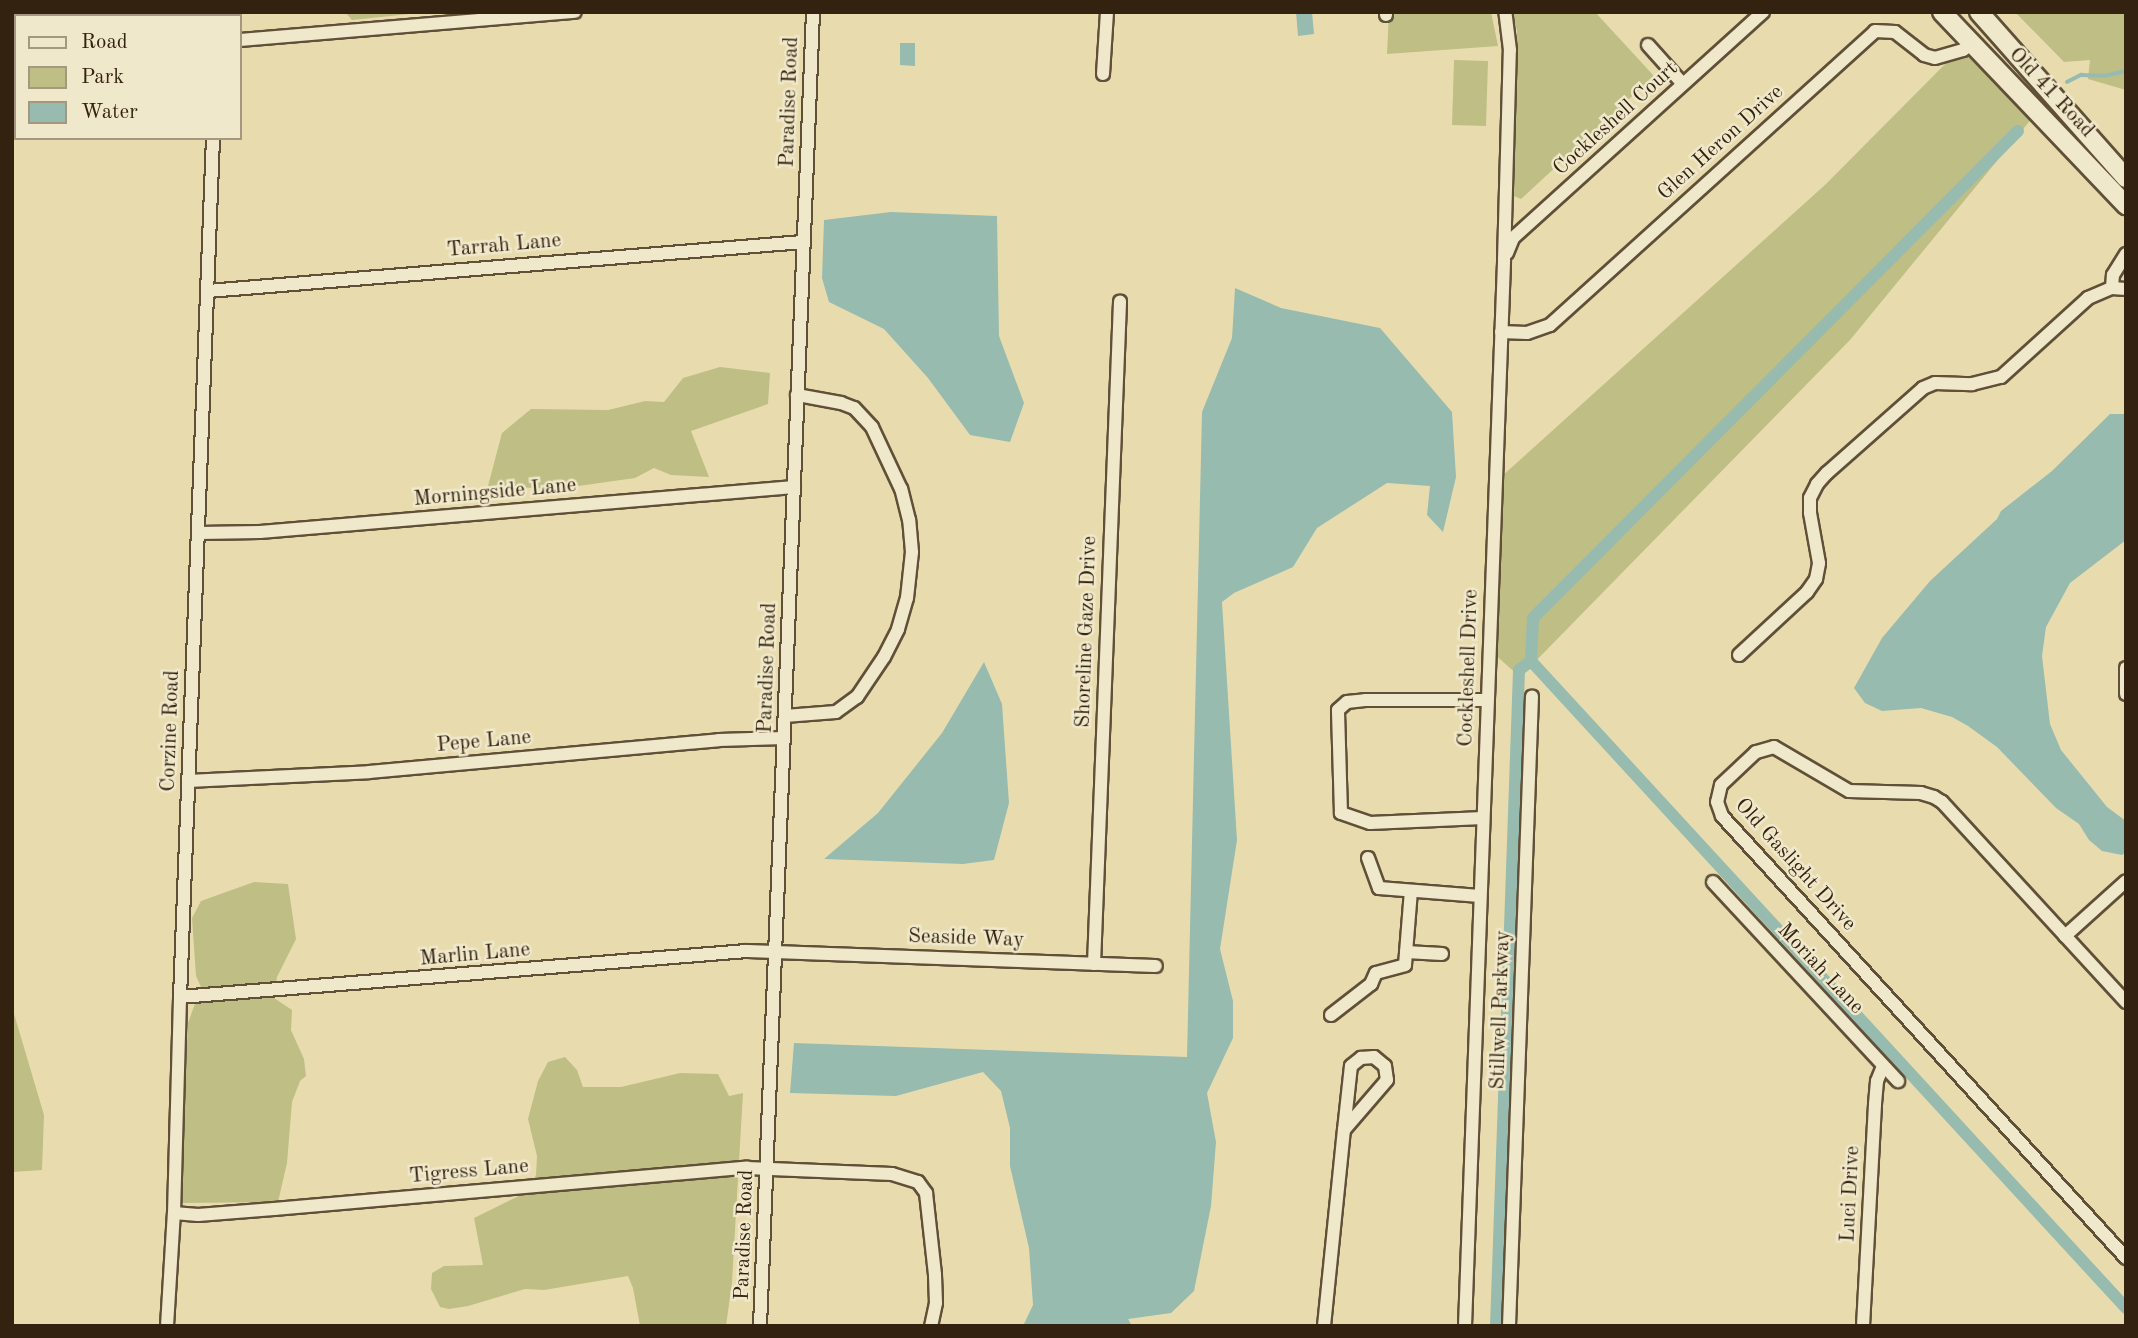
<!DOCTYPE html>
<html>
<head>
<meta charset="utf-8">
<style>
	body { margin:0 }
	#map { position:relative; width:2138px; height:1338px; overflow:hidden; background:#e8dcaf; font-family:"Old Standard TT",serif }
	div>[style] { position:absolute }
	.green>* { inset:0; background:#bebe85 }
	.water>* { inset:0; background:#97bbaf }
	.stream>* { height:3.5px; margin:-1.75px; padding:0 1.75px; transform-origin:1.75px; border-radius:1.75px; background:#97bbaf }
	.canal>* { height:12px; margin:-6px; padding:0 6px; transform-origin:6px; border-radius:6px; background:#97bbaf }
	.roads { filter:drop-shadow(2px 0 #605038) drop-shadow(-2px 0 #605038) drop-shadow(0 2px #605038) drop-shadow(0 -2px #605038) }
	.street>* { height:12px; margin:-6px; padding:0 6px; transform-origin:6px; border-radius:6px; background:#f0e8cb }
	.secondary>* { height:18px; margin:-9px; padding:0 9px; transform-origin:9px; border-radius:9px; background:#f0e8cb }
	span { translate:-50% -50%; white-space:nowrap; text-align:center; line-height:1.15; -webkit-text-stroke:5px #f0e8cb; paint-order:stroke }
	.street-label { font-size:21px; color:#332210 }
	.frame { position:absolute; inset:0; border:14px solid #332210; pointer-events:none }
	.legend { position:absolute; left:14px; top:14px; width:228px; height:126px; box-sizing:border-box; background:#f0e8cb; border:2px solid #a49980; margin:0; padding:9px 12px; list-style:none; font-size:21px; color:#332210 }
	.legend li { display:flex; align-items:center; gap:14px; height:35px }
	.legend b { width:35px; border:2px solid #a49980 }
</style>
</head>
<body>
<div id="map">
	<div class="green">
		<i style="clip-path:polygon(345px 12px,429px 12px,352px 20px)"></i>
		<i style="clip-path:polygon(1389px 12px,1491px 12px,1498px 46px,1387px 54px)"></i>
		<i style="clip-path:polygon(1512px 12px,1595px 12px,1654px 76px,1521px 199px,1514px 196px,1517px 30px)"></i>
		<i style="clip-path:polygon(2015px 12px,2126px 12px,2126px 90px,2088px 79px,2090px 60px,2064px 62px)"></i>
		<i style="clip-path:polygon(1965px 44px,2033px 117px,1850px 340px,1520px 677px,1492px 652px,1501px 477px,1826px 184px)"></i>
		<i style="clip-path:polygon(1454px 60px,1488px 61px,1486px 126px,1452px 125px)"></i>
		<i style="clip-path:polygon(720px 367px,770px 373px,768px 404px,691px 431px,709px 477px,671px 475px,654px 468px,635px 478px,557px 489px,488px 486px,502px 433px,531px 409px,608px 410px,645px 401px,664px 402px,683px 378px)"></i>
		<i style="clip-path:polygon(254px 882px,288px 884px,296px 939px,277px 977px,274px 998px,292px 1010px,291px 1030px,304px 1059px,306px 1076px,300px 1081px,292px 1102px,287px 1163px,278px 1202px,179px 1203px,188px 1023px,201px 987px,196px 976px,192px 918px,201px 901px)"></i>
		<i style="clip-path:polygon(12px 1007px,44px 1115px,42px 1170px,12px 1172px)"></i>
		<i style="clip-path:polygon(565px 1057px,577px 1070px,583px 1087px,621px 1087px,680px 1073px,718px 1074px,729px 1096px,743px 1093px,732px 1282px,726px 1326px,640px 1326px,633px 1288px,628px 1276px,544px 1290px,525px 1289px,468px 1306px,449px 1309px,440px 1307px,431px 1289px,432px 1273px,444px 1266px,483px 1265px,474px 1218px,529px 1191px,536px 1175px,537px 1156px,528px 1119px,538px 1081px,548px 1062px)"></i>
	</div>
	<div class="water">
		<i style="clip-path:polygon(1296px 12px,1312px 12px,1314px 34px,1298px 36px)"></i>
		<i style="clip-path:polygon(900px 43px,915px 43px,915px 66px,900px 65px)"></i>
		<i style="clip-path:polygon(891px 212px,997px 216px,999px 336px,1024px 403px,1010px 442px,970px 435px,928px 378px,884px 329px,829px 302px,822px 278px,824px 220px)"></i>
		<i style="clip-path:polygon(1235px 288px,1281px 308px,1380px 328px,1452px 412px,1456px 477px,1443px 532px,1427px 515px,1430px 486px,1387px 483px,1317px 528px,1293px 567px,1234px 593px,1222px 602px,1237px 840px,1220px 949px,1233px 1001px,1233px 1038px,1207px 1093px,1216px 1142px,1211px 1206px,1194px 1291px,1171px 1313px,1128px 1319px,1132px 1326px,1023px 1326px,1033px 1305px,1029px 1248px,1010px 1166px,1010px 1128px,1001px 1091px,983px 1072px,896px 1096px,790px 1093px,794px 1043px,1187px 1057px,1202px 412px,1232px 338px)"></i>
		<i style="clip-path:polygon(2110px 414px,2126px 414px,2126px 540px,2070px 583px,2046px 627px,2042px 656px,2050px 724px,2061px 750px,2107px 807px,2126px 821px,2126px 852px,2122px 855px,2102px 851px,2089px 840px,2079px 824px,2056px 808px,1997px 747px,1968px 726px,1952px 717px,1921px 708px,1882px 711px,1865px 703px,1854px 688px,1882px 638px,1930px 581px,1997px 519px,2001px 511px,2052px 471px)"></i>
		<i style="clip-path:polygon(984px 662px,1002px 704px,1009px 803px,994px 860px,963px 864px,824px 859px,878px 813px,942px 733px)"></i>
	</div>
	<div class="stream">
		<i style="left:2067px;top:82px;width:16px;rotate:-27deg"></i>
		<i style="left:2081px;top:75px;width:23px;rotate:2deg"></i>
		<i style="left:2104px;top:76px;width:23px;rotate:-13deg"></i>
	</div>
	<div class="canal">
		<i style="left:2018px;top:131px;width:687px;rotate:134.88deg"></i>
		<i style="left:1533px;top:618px;width:43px;rotate:92.7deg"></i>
		<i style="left:1531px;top:661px;width:879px;rotate:47.4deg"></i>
		<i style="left:1496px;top:1326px;width:656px;rotate:-87.99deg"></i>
		<i style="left:1519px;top:670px;width:15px;rotate:-37deg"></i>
	</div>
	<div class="roads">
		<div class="street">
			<i style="left:1386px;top:15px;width:3px;rotate:-90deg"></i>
			<i style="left:240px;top:40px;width:336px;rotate:-4.8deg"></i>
			<i style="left:1648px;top:45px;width:52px;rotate:48.1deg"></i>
			<i style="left:1103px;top:74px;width:62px;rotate:-86.3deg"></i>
			<i style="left:1507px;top:253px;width:16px;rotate:-68deg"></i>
			<i style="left:1513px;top:238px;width:337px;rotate:-42.1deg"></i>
			<i style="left:2112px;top:288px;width:13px;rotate:-86deg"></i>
			<i style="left:2113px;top:275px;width:25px;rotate:-58deg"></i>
			<i style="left:208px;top:291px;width:597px;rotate:-4.71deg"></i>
			<i style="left:1501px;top:332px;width:26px;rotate:2deg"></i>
			<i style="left:1527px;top:333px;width:24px;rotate:-19deg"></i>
			<i style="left:1550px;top:325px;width:438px;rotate:-42.1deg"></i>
			<i style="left:1875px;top:31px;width:20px;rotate:3deg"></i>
			<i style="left:1895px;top:32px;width:37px;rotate:38deg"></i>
			<i style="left:1924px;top:55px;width:11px;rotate:15deg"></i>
			<i style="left:1935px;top:58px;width:29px;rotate:-16deg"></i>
			<i style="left:1963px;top:50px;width:12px;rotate:-35deg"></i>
			<i style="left:199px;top:533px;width:61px;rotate:-0.9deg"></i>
			<i style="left:260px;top:532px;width:536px;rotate:-4.82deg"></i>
			<i style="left:1739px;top:655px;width:93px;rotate:-42.8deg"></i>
			<i style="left:1807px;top:592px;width:16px;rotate:-55deg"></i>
			<i style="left:1816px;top:579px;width:16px;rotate:-79deg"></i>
			<i style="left:1819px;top:563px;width:51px;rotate:-100.2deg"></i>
			<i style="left:1810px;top:513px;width:15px;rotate:-90deg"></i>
			<i style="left:1810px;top:498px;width:16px;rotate:-63deg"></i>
			<i style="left:1817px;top:484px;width:15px;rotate:-48deg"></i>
			<i style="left:1827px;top:473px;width:128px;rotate:-41.5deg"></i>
			<i style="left:1923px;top:388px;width:13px;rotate:-23deg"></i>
			<i style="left:1935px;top:383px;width:37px;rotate:2deg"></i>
			<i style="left:1972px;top:384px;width:30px;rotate:-14deg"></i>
			<i style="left:2001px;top:377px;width:118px;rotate:-42.2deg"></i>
			<i style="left:2088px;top:298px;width:26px;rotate:-23deg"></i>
			<i style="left:2112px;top:288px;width:14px;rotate:4deg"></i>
			<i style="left:2126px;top:668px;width:26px;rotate:90deg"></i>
			<i style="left:785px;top:716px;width:51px;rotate:-4.5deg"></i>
			<i style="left:836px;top:712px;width:26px;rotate:-36deg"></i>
			<i style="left:857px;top:697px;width:48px;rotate:-56deg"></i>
			<i style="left:884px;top:657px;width:31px;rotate:-63deg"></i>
			<i style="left:898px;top:629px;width:32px;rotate:-74deg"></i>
			<i style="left:907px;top:598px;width:46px;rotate:-83.8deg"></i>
			<i style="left:912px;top:552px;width:32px;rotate:-95deg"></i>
			<i style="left:909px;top:520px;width:32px;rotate:-104deg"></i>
			<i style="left:901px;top:489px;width:68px;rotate:-115.1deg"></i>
			<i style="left:872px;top:427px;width:26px;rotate:-133deg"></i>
			<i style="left:854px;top:408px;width:14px;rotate:-159deg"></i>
			<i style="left:841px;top:403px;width:45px;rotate:-169.7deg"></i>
			<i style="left:188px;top:781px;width:181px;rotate:-2.8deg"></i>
			<i style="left:369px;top:772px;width:351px;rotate:-5.2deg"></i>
			<i style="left:719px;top:740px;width:65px;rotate:-1.8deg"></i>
			<i style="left:1483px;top:818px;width:113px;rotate:177.5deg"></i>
			<i style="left:1370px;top:823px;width:31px;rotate:-161deg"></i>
			<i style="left:1341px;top:813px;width:103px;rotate:-91.7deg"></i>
			<i style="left:1338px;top:710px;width:12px;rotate:-42deg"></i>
			<i style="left:1347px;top:702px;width:18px;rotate:-6deg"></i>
			<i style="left:1365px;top:700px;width:122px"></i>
			<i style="left:1368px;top:858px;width:32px;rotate:70deg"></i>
			<i style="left:1379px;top:888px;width:101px;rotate:4.5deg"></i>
			<i style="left:1713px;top:882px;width:272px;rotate:47.1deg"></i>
			<i style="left:2065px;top:936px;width:82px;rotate:-42deg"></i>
			<i style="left:1406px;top:952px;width:36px;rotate:3deg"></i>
			<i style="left:1094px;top:964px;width:663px;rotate:-87.75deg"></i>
			<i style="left:180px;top:997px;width:569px;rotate:-4.64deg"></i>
			<i style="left:747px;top:951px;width:409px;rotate:2.1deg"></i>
			<i style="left:2126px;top:1002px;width:272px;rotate:-132.6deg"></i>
			<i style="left:1942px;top:802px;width:9px;rotate:-148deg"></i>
			<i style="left:1934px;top:797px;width:14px;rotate:-163deg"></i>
			<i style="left:1921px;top:793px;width:72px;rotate:-178.4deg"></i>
			<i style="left:1849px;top:791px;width:87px;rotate:-149.6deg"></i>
			<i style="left:1774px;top:747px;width:19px;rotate:164deg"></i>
			<i style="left:1756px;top:752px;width:48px;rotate:136.7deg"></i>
			<i style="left:1721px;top:785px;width:17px;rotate:103deg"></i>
			<i style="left:1717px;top:802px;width:15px;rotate:70deg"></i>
			<i style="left:1722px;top:816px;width:599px;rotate:47.57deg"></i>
			<i style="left:1331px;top:1015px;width:51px;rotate:-37.8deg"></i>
			<i style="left:1371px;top:984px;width:12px;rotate:-66deg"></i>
			<i style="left:1376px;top:973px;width:30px;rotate:-15deg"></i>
			<i style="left:1405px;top:965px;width:74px;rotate:-85.4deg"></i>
			<i style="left:1374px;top:1057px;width:14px;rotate:39deg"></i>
			<i style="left:1385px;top:1066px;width:14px;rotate:82deg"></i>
			<i style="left:1387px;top:1080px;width:66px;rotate:130.7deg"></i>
			<i style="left:1344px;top:1130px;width:64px;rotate:-83.8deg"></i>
			<i style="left:1351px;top:1066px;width:13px;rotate:-39deg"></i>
			<i style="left:1361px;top:1058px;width:13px;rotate:-4deg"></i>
			<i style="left:174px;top:1213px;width:24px;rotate:5deg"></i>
			<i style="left:198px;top:1215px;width:76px;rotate:-4.5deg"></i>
			<i style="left:274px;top:1209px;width:475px;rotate:-5deg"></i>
			<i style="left:747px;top:1168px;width:145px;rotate:2.4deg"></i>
			<i style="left:892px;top:1174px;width:27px;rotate:17deg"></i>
			<i style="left:918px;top:1182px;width:14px;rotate:54deg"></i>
			<i style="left:926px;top:1193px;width:82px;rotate:83.7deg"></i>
			<i style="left:935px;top:1275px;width:28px;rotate:88deg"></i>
			<i style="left:936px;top:1303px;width:24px;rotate:102deg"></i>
			<i style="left:167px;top:1326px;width:113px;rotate:-86.5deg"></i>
			<i style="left:174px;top:1213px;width:216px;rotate:-88.4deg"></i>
			<i style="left:180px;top:997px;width:860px;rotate:-87.8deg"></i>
			<i style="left:760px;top:1326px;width:1315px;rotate:-87.69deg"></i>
			<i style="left:1324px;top:1326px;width:197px;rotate:-84.2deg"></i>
			<i style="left:1465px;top:1326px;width:1067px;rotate:-87.9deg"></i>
			<i style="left:1504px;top:260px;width:210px;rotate:-88.4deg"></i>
			<i style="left:1510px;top:50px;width:38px;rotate:-97deg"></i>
			<i style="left:1509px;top:1326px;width:630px;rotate:-87.91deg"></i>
			<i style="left:1863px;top:1326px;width:222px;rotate:-86.9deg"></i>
			<i style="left:1875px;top:1104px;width:23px;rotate:-85deg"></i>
			<i style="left:1877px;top:1081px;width:16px;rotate:-68deg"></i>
		</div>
		<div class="secondary">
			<i style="left:1942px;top:12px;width:267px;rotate:46.4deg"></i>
			<i style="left:1979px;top:12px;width:222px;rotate:48.5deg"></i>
		</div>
	</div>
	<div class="street-label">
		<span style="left:2051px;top:93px;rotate:47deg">Old 41 Road</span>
		<span style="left:790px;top:102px;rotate:-88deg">Paradise Road</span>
		<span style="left:1616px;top:119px;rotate:-42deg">Cockleshell Court</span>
		<span style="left:1721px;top:143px;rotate:-42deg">Glen Heron Drive</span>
		<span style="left:504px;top:246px;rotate:-5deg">Tarrah Lane</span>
		<span style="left:495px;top:493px;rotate:-5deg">Morningside Lane</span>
		<span style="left:1087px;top:632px;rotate:-88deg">Shoreline Gaze Drive</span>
		<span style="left:768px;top:668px;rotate:-88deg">Paradise Road</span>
		<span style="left:1469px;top:668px;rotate:-88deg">Cockleshell Drive</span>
		<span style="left:171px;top:731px;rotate:-88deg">Corzine Road</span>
		<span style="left:484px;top:742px;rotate:-5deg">Pepe Lane</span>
		<span style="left:1795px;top:865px;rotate:48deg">Old Gaslight Drive</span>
		<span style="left:966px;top:939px;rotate:2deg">Seaside Way</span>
		<span style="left:475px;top:955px;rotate:-5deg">Marlin Lane</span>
		<span style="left:1820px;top:969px;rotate:47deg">Moriah Lane</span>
		<span style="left:1501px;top:1010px;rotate:-88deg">Stillwell Parkway</span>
		<span style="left:469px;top:1172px;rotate:-5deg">Tigress Lane</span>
		<span style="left:1851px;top:1194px;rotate:-87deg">Luci Drive</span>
		<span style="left:745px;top:1235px;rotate:-88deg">Paradise Road</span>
	</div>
	<div class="frame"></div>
	<ul class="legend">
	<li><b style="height:9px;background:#f0e8cb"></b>Road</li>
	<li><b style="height:19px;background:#bebe85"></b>Park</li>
	<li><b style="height:19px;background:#97bbaf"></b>Water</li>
	</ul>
</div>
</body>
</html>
